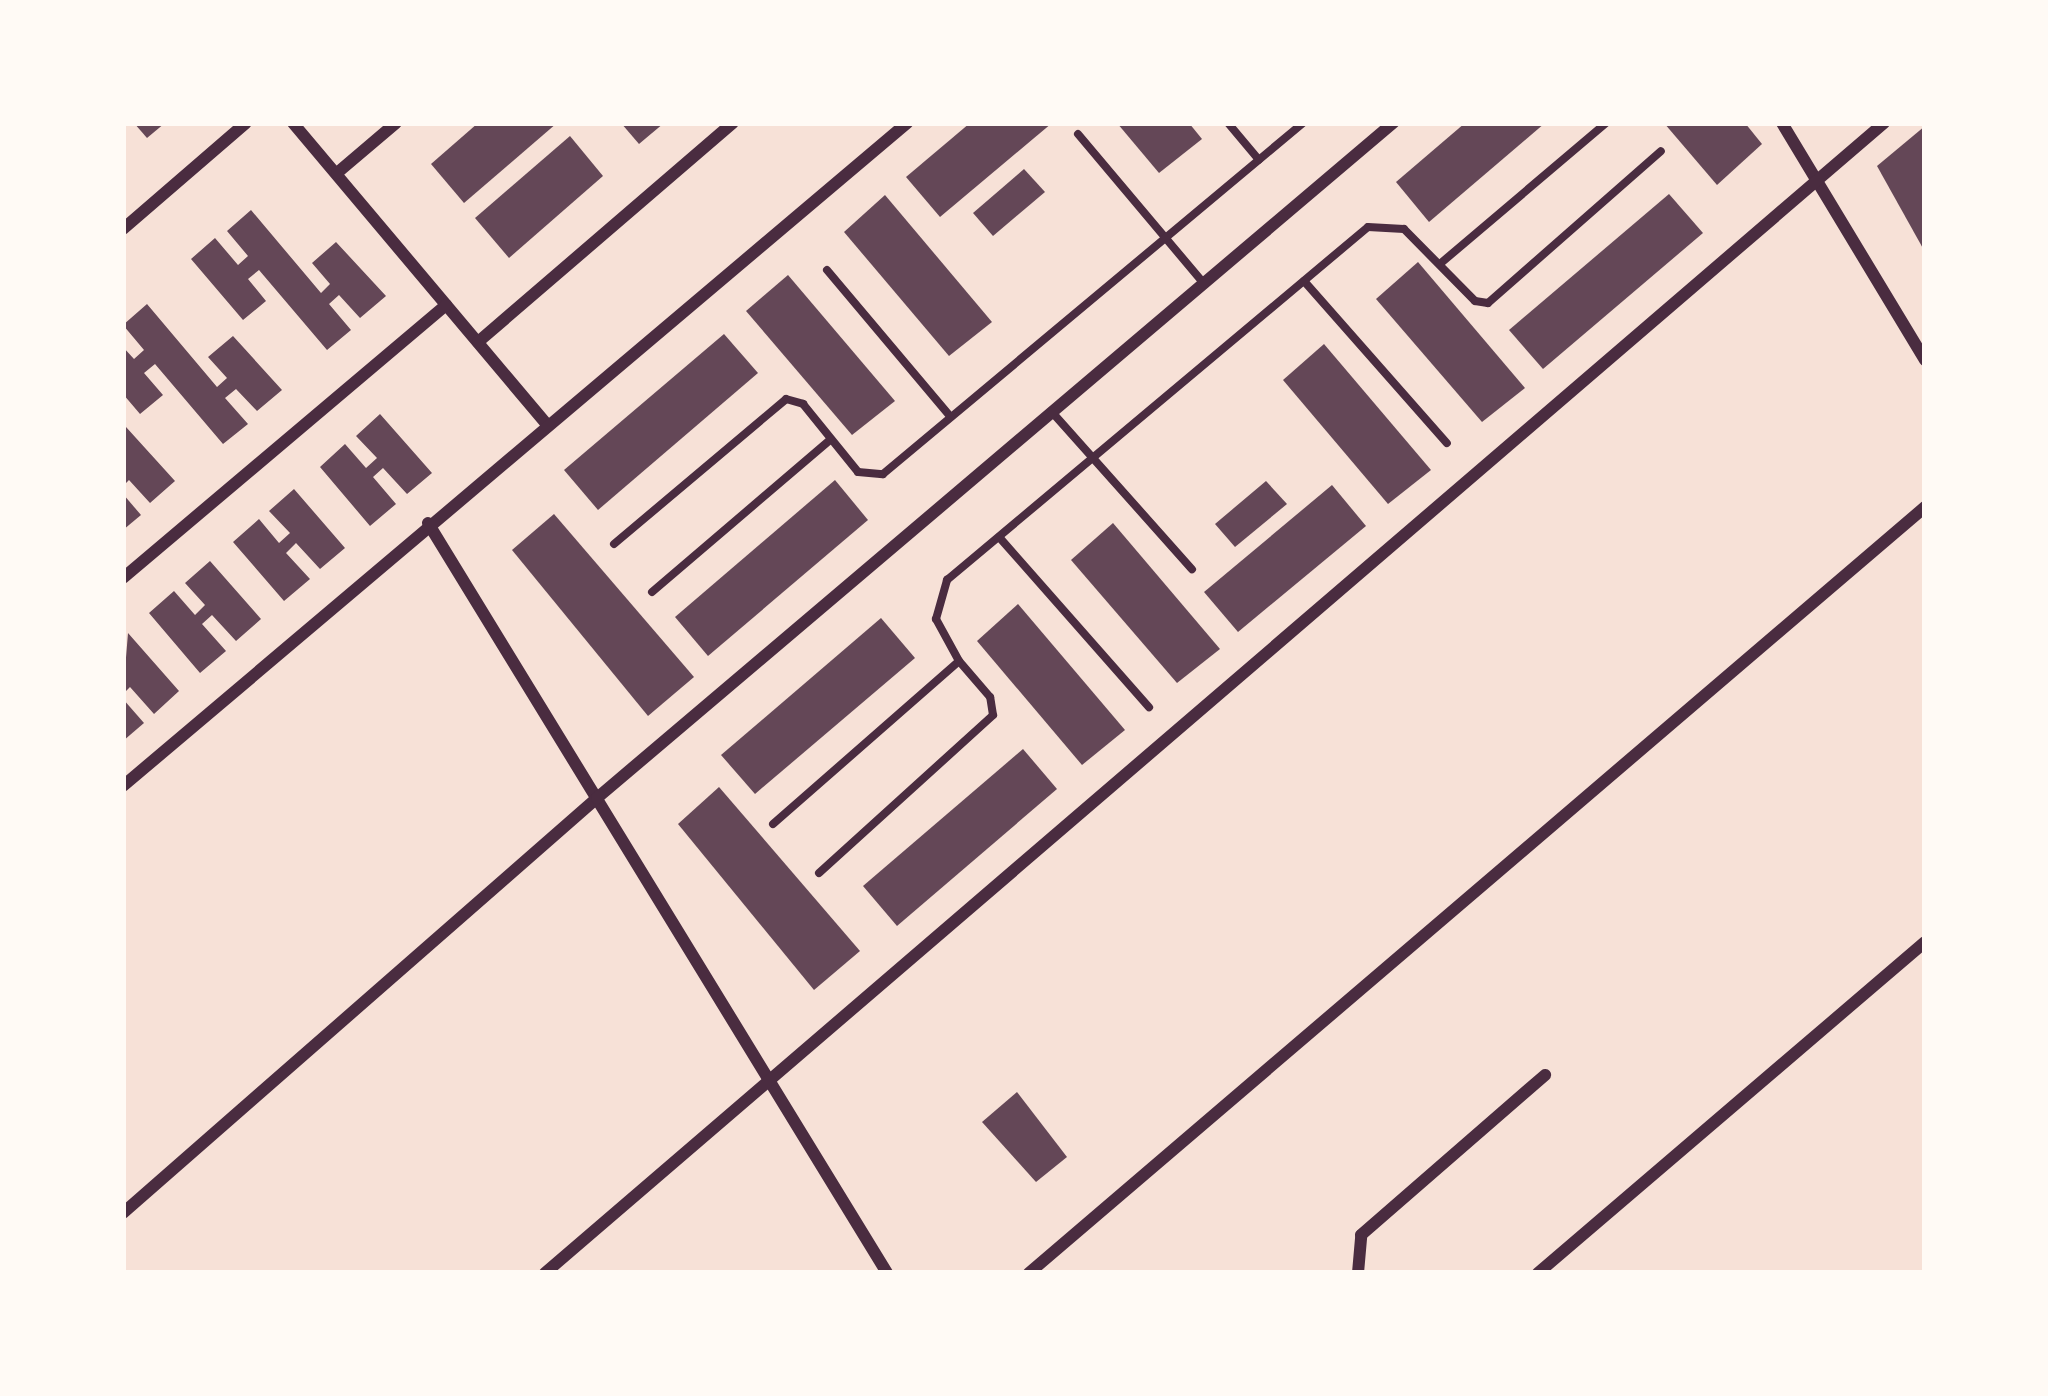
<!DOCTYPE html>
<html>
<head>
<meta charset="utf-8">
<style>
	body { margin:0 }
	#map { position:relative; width:2048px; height:1396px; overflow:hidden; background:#f7e1d7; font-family:"Asap Condensed",sans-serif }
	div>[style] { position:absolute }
	.building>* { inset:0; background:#644757 }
	.service>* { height:8px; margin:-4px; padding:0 4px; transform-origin:4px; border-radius:4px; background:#4a2c40 }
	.minor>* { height:12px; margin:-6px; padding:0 6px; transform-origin:6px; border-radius:6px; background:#4a2c40 }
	span { translate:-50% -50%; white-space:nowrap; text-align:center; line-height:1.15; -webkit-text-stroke:10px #fffaf5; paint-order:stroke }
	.frame { position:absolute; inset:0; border:126px solid #fffaf5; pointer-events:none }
</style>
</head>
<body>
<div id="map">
	<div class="building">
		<i style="clip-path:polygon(134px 123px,165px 123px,147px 138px)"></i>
		<i style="clip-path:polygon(478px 123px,557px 123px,464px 203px,431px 164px)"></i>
		<i style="clip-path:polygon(621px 123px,664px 123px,639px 144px)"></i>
		<i style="clip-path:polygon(970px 123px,1052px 123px,940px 217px,906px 177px)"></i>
		<i style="clip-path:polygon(1117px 123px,1189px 123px,1202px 139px,1159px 173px)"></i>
		<i style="clip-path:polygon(1465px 123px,1545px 123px,1429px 222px,1396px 182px)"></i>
		<i style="clip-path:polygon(1664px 123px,1745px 123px,1762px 144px,1717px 185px)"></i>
		<i style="clip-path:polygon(1925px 126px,1925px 252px,1877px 166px)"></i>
		<i style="clip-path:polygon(570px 136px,603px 176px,509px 258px,475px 218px)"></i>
		<i style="clip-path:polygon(1024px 169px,1045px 192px,993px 236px,973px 213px)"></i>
		<i style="clip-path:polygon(1669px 194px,1703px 233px,1543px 369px,1509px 330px)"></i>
		<i style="clip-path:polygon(885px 195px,992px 322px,949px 356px,844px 232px)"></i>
		<i style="clip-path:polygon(251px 210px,321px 293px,330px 284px,312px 263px,336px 242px,386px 296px,360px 318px,339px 295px,329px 304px,351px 330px,327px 350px,259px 270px,248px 279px,266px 301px,243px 320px,191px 259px,215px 238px,238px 265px,248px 256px,227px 231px)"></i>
		<i style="clip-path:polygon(1418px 262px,1525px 388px,1482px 422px,1376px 299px)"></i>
		<i style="clip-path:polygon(788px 275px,895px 401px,852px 435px,746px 311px)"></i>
		<i style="clip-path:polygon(147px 304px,217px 387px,227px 378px,208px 357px,233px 336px,282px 390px,257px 411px,236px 389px,225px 398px,248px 424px,223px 444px,155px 364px,144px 373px,163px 395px,140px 414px,123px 394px,123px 347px,134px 359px,144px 350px,123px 325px)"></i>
		<i style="clip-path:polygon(724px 334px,758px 373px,598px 510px,564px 470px)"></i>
		<i style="clip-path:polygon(1324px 344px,1431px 470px,1388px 504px,1283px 380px)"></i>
		<i style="clip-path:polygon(380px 414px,432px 473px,407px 494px,383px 468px,373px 477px,396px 504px,370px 526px,320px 467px,345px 444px,366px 468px,377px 458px,356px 436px)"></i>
		<i style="clip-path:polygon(126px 427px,175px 481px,150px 503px,129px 480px,123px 486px)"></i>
		<i style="clip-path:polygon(835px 480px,868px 520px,708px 656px,675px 617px)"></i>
		<i style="clip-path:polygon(1266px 481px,1287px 504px,1235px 547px,1215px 524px)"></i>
		<i style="clip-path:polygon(1332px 485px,1366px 526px,1238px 632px,1204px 592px)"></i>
		<i style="clip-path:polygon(294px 489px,345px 548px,320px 569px,296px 543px,286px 553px,310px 579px,284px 601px,233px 542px,259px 519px,279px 543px,290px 533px,269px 511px)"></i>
		<i style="clip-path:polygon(123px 494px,141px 515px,123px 530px)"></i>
		<i style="clip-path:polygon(554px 514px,694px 677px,648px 716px,512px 550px)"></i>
		<i style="clip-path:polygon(1113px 523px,1220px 649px,1177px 683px,1071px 560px)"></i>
		<i style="clip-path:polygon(210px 561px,261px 619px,236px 641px,212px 615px,202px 624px,226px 651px,200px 673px,149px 613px,174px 591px,195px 615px,205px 605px,185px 583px)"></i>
		<i style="clip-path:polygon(1018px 604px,1125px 730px,1082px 765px,977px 641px)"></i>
		<i style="clip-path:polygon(881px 618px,915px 658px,755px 794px,721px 755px)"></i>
		<i style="clip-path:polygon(128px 633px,179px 691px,154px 714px,130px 687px,123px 694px)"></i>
		<i style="clip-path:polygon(123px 699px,144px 723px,123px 741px)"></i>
		<i style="clip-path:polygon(1023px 749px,1057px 789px,897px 926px,863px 886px)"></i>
		<i style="clip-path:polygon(719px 787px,860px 951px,814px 990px,678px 824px)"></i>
		<i style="clip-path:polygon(1017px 1092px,1067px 1157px,1036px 1182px,982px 1122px)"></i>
	</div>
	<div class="service">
		<i style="left:1228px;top:123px;width:48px;rotate:50deg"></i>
		<i style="left:1078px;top:134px;width:192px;rotate:49.9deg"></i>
		<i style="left:1441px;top:263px;width:216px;rotate:-40.3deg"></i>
		<i style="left:827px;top:270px;width:191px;rotate:49.9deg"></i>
		<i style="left:1304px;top:281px;width:216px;rotate:48.6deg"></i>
		<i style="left:1051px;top:411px;width:212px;rotate:48.3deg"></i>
		<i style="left:999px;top:537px;width:227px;rotate:48.6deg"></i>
		<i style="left:614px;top:544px;width:225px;rotate:-40.1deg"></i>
		<i style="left:786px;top:399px;width:18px;rotate:16deg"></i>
		<i style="left:803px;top:404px;width:87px;rotate:51deg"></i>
		<i style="left:858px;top:472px;width:25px;rotate:5deg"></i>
		<i style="left:883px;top:474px;width:547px;rotate:-39.89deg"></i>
		<i style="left:652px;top:592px;width:235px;rotate:-40.5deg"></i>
		<i style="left:773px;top:824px;width:247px;rotate:-41.2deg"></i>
		<i style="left:959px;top:661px;width:48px;rotate:-118.7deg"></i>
		<i style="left:936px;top:619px;width:41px;rotate:-74.2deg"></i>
		<i style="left:947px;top:580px;width:549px;rotate:-39.98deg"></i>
		<i style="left:1368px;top:227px;width:36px;rotate:3deg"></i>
		<i style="left:1404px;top:229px;width:101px;rotate:45.4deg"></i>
		<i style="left:1475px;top:301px;width:13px;rotate:9deg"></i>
		<i style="left:1488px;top:303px;width:230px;rotate:-41.3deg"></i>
		<i style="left:819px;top:873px;width:235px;rotate:-42.2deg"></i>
		<i style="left:993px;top:715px;width:18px;rotate:-99deg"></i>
		<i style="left:990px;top:697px;width:48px;rotate:-130.7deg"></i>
	</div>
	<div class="minor">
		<i style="left:293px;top:123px;width:395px;rotate:49.9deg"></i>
		<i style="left:1782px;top:123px;width:277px;rotate:58.9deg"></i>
		<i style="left:337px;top:173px;width:77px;rotate:-40.3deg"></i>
		<i style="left:123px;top:229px;width:162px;rotate:-40.8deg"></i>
		<i style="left:478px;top:342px;width:336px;rotate:-40.7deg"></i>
		<i style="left:428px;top:523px;width:879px;rotate:58.53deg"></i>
		<i style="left:123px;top:578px;width:423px;rotate:-40.2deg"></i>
		<i style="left:123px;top:786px;width:1027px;rotate:-40.22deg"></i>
		<i style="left:123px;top:1213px;width:630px;rotate:-41.2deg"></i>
		<i style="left:597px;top:798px;width:1044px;rotate:-40.3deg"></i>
		<i style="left:545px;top:1273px;width:1765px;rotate:-40.66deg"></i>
		<i style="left:1029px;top:1273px;width:1179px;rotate:-40.53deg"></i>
		<i style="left:1358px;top:1273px;width:38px;rotate:-85deg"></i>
		<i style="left:1361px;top:1235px;width:244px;rotate:-41deg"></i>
		<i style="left:1538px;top:1273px;width:509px;rotate:-40.54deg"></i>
	</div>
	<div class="frame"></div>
</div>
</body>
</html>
